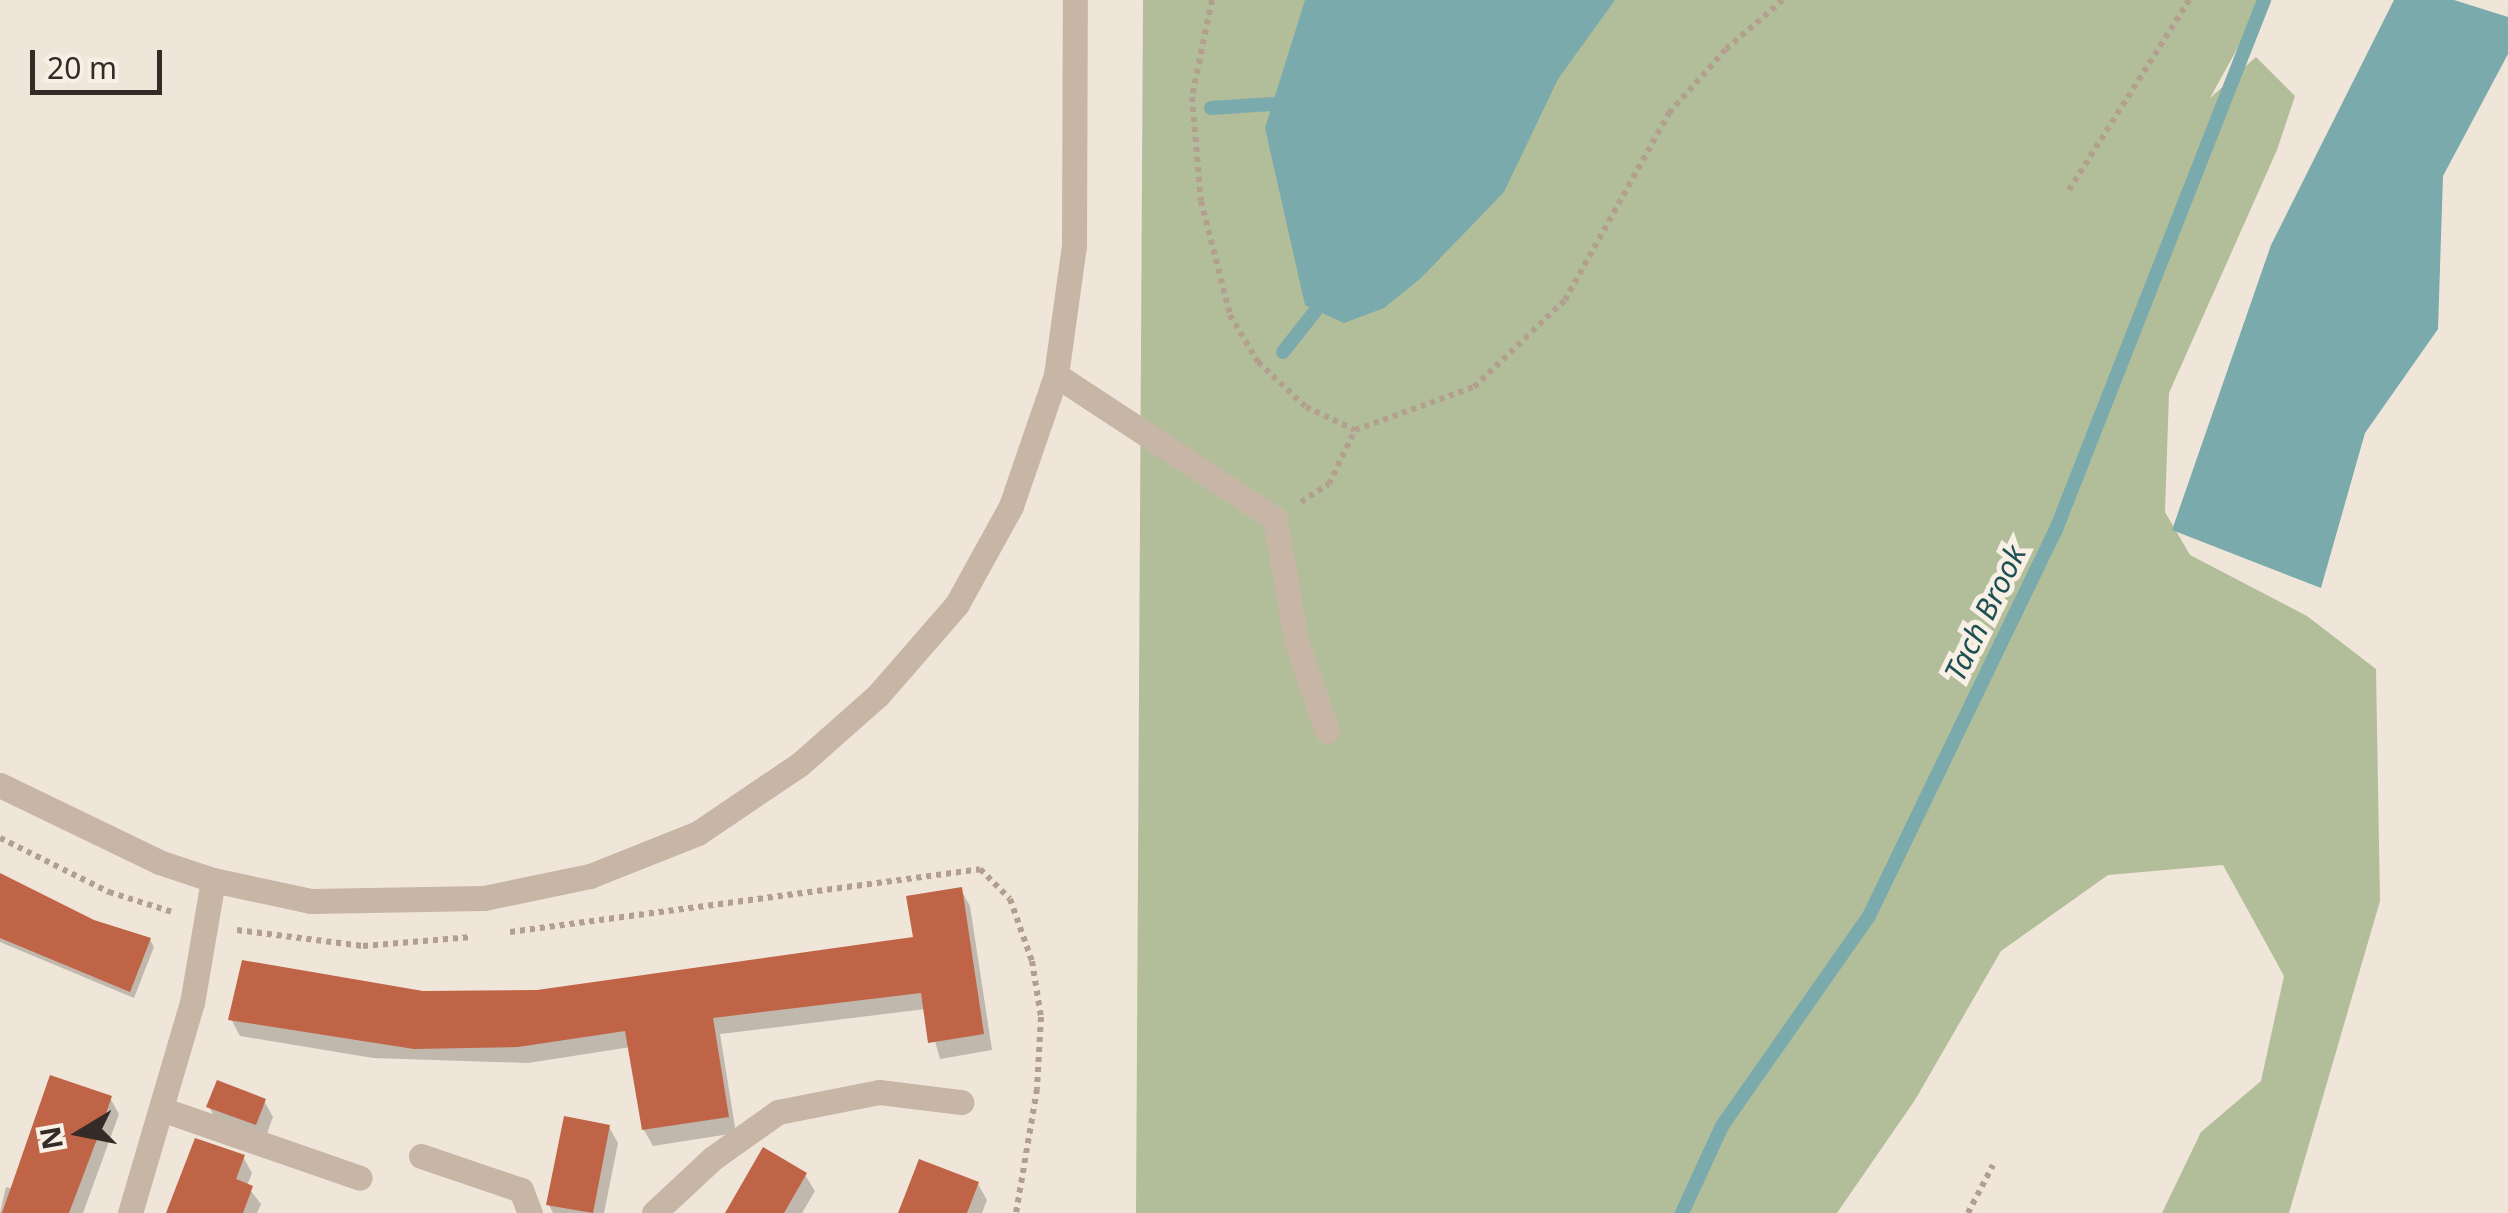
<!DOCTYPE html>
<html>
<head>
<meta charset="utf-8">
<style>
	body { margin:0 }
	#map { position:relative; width:2508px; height:1213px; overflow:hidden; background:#f0e5d9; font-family:"Noto Sans",sans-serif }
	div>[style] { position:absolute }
	.green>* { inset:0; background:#b2be9a }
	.water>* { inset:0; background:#7aaaac }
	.shadow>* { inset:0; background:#0003 }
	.stream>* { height:14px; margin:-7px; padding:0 7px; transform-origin:7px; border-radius:7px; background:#7aaaac }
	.building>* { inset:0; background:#c06447 }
	.path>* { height:6px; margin-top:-3px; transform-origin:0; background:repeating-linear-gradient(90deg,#b39f90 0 5px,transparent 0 10px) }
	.minor>* { height:25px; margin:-12.5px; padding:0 12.5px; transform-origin:12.5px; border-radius:12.5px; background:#c7b5a6 }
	span { translate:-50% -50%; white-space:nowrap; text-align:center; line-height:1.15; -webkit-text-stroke:10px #f8efe5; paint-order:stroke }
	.water-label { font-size:30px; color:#1e5053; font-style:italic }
	.north { position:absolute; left:30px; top:1083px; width:100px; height:100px; -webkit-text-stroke:8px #f8efe5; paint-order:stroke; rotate:260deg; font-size:28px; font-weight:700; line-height:40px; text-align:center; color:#342b27 }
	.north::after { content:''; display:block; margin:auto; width:35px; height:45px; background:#342b27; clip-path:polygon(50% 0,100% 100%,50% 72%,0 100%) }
	.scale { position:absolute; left:30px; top:50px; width:132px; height:45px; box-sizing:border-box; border:5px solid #342b27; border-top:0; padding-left:12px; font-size:30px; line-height:35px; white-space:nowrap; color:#342b27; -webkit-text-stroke:8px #f8efe5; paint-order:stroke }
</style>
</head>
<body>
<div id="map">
	<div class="green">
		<i style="clip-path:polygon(1143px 0,2264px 0,2210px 98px,2256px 57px,2295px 96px,2277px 150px,2169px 393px,2165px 512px,2190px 555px,2307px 616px,2376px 669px,2380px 901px,2289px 1213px,2162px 1213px,2201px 1132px,2261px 1081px,2284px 976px,2223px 865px,2108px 875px,2001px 951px,1915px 1100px,1837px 1213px,1136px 1213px)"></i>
	</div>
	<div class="water">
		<i style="clip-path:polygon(1305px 0,1615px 0,1558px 79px,1504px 192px,1421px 278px,1384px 308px,1344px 323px,1305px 305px,1265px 128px)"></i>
		<i style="clip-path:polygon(2394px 0,2454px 0,2508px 17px,2508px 54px,2443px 176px,2438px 329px,2365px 433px,2321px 588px,2172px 530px,2271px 245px)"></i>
	</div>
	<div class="shadow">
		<i style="clip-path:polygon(0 875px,93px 922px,150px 940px,154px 947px,134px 998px,0 942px)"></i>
		<i style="clip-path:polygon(961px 890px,970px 906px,992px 1050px,940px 1059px,926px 1009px,720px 1034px,736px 1133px,653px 1146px,644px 1130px,631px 1047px,528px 1063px,373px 1058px,240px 1036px,231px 1019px,422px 994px,537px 992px,916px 939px)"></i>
		<i style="clip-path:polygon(110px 1098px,119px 1114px,83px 1213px,0 1213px,6px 1187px,13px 1189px)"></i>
		<i style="clip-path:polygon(264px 1101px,273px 1117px,265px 1139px,218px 1123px,209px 1107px)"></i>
		<i style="clip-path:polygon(609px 1127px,618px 1143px,604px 1213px,553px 1213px,549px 1205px)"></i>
		<i style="clip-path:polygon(243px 1157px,252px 1173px,247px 1186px,261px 1204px,257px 1213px,169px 1213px)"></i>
		<i style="clip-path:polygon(805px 1175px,815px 1191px,802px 1213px,728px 1213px)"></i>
		<i style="clip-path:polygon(978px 1184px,987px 1200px,982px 1213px,901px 1213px)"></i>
	</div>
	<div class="stream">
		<i style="left:1211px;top:108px;width:61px;rotate:-3.8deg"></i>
		<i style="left:1283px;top:352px;width:53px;rotate:-51.8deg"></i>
		<i style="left:1682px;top:1213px;width:96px;rotate:-65.3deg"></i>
		<i style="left:1722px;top:1126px;width:256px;rotate:-55deg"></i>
		<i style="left:1869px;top:916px;width:427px;rotate:-64.2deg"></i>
		<i style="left:2055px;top:532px;width:572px;rotate:-68.55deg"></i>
	</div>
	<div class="building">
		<i style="clip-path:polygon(0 873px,94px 920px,151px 938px,130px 992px,0 938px)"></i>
		<i style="clip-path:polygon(962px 887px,984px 1034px,928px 1043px,921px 993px,713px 1018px,729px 1117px,642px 1130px,625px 1031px,518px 1047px,414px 1049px,228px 1020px,242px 960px,423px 991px,537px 990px,913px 937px,906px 896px)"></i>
		<i style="clip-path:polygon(50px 1075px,112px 1096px,100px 1131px,69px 1213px,2px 1213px)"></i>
		<i style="clip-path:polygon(217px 1080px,266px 1099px,256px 1125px,206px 1107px)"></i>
		<i style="clip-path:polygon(564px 1116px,610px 1125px,593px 1213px,546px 1205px)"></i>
		<i style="clip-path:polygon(195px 1138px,245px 1155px,236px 1179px,253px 1186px,243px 1213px,166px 1213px)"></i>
		<i style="clip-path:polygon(763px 1147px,807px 1173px,784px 1213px,725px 1213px)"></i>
		<i style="clip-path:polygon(919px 1159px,979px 1182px,967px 1213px,898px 1213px)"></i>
	</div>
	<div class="path">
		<i style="left:1212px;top:0;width:99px;rotate:101.7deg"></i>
		<i style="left:1192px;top:97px;width:104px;rotate:85.1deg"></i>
		<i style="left:1201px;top:201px;width:118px;rotate:75.7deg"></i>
		<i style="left:1230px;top:315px;width:55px;rotate:59.2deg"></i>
		<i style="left:1258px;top:362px;width:66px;rotate:43.2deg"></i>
		<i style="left:1306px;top:407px;width:54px;rotate:25.1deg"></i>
		<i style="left:1355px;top:430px;width:127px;rotate:-19.9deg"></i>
		<i style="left:1474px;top:387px;width:126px;rotate:-43.7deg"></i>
		<i style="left:1565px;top:300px;width:214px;rotate:-60.9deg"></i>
		<i style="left:1669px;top:113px;width:86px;rotate:-48.3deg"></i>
		<i style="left:1726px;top:49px;width:75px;rotate:-40.7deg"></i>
		<i style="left:2069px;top:190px;width:225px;rotate:-57.7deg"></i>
		<i style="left:1301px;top:502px;width:33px;rotate:-33deg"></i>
		<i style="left:1329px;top:484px;width:60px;rotate:-64.3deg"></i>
		<i style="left:0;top:838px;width:122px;rotate:26.4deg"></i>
		<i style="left:109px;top:892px;width:66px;rotate:17.6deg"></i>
		<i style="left:237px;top:930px;width:127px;rotate:7.2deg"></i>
		<i style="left:363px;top:946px;width:109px;rotate:-4.7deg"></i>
		<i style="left:510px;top:932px;width:474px;rotate:-7.6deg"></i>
		<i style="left:980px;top:869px;width:42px;rotate:45deg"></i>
		<i style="left:1010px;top:899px;width:66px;rotate:70.5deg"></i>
		<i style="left:1032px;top:961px;width:57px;rotate:80.9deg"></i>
		<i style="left:1041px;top:1017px;width:72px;rotate:93.2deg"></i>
		<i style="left:1037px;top:1089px;width:126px;rotate:99.6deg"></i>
		<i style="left:1968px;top:1213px;width:54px;rotate:-62.5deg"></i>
	</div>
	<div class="minor">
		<i style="left:1056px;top:375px;width:262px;rotate:33.3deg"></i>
		<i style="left:1275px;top:519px;width:124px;rotate:80.2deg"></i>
		<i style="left:1296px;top:641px;width:95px;rotate:71deg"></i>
		<i style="left:0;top:785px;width:177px;rotate:25.8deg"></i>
		<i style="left:159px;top:862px;width:57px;rotate:18.4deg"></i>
		<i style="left:213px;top:880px;width:100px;rotate:12.1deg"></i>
		<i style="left:311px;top:901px;width:173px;rotate:-1deg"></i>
		<i style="left:484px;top:898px;width:108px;rotate:-11.7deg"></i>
		<i style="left:590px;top:876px;width:116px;rotate:-21.7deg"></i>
		<i style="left:698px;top:833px;width:123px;rotate:-34.1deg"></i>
		<i style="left:800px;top:764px;width:104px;rotate:-41.5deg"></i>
		<i style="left:878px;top:695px;width:121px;rotate:-49deg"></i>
		<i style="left:957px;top:604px;width:112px;rotate:-61.1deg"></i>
		<i style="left:1011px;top:506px;width:139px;rotate:-71deg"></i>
		<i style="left:1056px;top:375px;width:130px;rotate:-82.1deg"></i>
		<i style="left:1074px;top:246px;width:246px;rotate:-89.8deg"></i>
		<i style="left:164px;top:1110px;width:207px;rotate:19.1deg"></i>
		<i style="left:421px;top:1156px;width:106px;rotate:18.8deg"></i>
		<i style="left:521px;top:1190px;width:25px;rotate:69deg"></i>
		<i style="left:130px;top:1213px;width:219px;rotate:-73.6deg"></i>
		<i style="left:192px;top:1003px;width:125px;rotate:-80.3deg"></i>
		<i style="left:654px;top:1213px;width:81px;rotate:-43deg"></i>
		<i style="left:713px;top:1158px;width:80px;rotate:-35.3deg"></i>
		<i style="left:778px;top:1112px;width:103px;rotate:-11.2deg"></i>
		<i style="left:879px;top:1092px;width:83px;rotate:7deg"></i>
	</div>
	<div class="water-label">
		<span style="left:1985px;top:613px;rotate:-64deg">Tach Brook</span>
	</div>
	<div class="north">N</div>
	<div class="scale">20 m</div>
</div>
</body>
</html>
